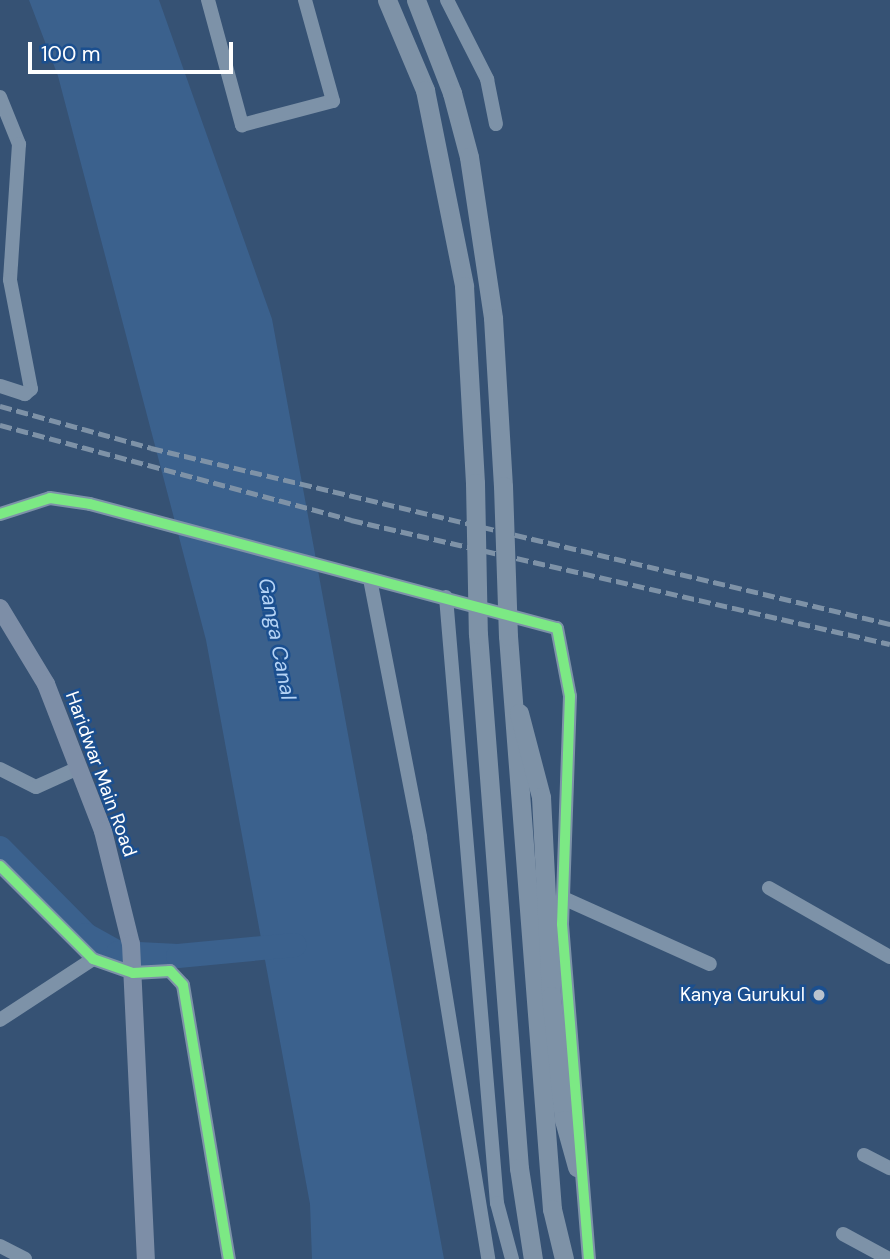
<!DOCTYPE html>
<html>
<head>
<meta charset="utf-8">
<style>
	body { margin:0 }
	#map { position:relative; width:890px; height:1259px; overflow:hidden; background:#365274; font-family:"DM Sans",sans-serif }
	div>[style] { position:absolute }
	.water>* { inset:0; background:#3b618d }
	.river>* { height:24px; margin:-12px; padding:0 12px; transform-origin:12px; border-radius:12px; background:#3b618d }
	.minor>* { height:14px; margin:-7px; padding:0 7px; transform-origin:7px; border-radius:7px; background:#7d92a8 }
	.major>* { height:18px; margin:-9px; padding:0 9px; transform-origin:9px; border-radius:9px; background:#7d8ea7 }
	.highway>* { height:19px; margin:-9.5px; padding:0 9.5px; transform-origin:9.5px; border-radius:9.5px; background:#7e92a7 }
	.rail>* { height:4.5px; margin-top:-2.25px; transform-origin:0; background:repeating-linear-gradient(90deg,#7e92a7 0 12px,transparent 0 17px) }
	.highway-bridge>* { height:19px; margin:-9.5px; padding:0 9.5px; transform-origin:9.5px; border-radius:9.5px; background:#7e92a7 }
	.cycleway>* { height:10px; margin:-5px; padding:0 5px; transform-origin:5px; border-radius:5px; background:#7ce984 }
	.dots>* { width:19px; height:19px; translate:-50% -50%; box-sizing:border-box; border:4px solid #1b4f8f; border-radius:50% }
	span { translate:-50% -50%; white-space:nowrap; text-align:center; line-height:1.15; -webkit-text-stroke:5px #1b4f8f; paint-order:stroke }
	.street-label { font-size:19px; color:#fff }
	.poi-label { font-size:19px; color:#fff }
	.right { translate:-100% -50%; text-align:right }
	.water-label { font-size:21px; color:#b5d3f5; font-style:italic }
	.scale { position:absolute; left:28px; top:42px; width:205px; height:32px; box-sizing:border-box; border:4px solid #fff; border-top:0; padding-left:9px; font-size:21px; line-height:24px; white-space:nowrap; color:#fff; -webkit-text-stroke:5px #1b4f8f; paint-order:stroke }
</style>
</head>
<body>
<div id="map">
	<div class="water">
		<i style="clip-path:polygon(29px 0,159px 0,272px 319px,444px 1259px,312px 1259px,310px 1204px,206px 640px,58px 76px)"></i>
	</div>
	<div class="river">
		<i style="left:0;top:848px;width:122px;rotate:45.3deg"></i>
		<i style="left:86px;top:935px;width:37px;rotate:29deg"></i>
		<i style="left:118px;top:953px;width:60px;rotate:2.9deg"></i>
		<i style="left:178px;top:956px;width:117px;rotate:-5.4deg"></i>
	</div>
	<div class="minor">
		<i style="left:208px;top:0;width:130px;rotate:74.8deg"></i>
		<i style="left:242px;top:125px;width:94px;rotate:-14.8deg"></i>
		<i style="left:333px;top:101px;width:105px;rotate:-105.5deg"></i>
		<i style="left:447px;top:0;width:89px;rotate:63.1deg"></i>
		<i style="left:487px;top:79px;width:46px;rotate:78.7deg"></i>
		<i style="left:0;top:97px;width:51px;rotate:68deg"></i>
		<i style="left:19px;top:144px;width:136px;rotate:93.8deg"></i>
		<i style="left:10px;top:280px;width:111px;rotate:79.1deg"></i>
		<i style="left:31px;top:389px;width:8px;rotate:140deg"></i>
		<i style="left:25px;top:394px;width:26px;rotate:-162deg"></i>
		<i style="left:0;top:514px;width:52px;rotate:-17.7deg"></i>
		<i style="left:50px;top:498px;width:40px;rotate:8.5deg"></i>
		<i style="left:90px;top:504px;width:483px;rotate:14.9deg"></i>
		<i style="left:557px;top:628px;width:69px;rotate:79.2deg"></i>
		<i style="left:570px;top:696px;width:228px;rotate:92deg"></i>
		<i style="left:562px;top:924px;width:336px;rotate:85.4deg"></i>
		<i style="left:370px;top:579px;width:263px;rotate:79deg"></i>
		<i style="left:420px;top:837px;width:427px;rotate:80.8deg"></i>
		<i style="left:446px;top:597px;width:608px;rotate:85.19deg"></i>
		<i style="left:497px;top:1203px;width:58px;rotate:75deg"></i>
		<i style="left:0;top:769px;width:40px;rotate:26.6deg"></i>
		<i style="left:36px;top:787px;width:46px;rotate:-24.3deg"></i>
		<i style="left:0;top:866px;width:132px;rotate:45deg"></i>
		<i style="left:93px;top:959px;width:42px;rotate:19.3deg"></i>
		<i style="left:133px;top:973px;width:37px;rotate:-3deg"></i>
		<i style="left:170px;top:971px;width:19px;rotate:47deg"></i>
		<i style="left:183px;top:985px;width:278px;rotate:80.5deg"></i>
		<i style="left:769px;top:888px;width:139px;rotate:29.7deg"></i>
		<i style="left:563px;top:898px;width:161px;rotate:24.2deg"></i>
		<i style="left:0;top:1020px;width:111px;rotate:-33.3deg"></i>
		<i style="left:864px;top:1155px;width:29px;rotate:27deg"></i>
		<i style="left:843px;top:1234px;width:52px;rotate:28.5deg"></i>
		<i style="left:0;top:1246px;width:28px;rotate:27deg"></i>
	</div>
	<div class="major">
		<i style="left:0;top:608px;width:89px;rotate:58.8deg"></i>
		<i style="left:46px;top:684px;width:158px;rotate:68.8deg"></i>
		<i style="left:103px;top:831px;width:116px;rotate:76.1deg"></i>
		<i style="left:131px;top:944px;width:315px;rotate:87.3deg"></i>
	</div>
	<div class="highway">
		<i style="left:387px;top:0;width:98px;rotate:67.1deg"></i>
		<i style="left:425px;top:90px;width:200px;rotate:78.7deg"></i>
		<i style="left:464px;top:286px;width:197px;rotate:86.8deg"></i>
		<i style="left:416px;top:0;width:100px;rotate:68.8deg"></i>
		<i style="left:452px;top:93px;width:66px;rotate:75.1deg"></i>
		<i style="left:469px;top:157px;width:163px;rotate:81.5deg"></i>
		<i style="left:493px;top:318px;width:168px;rotate:86.6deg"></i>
		<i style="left:478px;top:634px;width:536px;rotate:85.61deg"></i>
		<i style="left:519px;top:1168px;width:92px;rotate:81.3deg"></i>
		<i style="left:508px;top:636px;width:575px;rotate:85.61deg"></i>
		<i style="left:552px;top:1209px;width:51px;rotate:76.5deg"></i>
		<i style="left:519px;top:713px;width:87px;rotate:75.3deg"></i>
		<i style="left:541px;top:797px;width:199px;rotate:87.1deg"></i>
		<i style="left:551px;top:996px;width:125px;rotate:84deg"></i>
		<i style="left:564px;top:1120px;width:49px;rotate:74.5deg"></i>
	</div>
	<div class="rail">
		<i style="left:0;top:406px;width:157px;rotate:15.5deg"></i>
		<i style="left:151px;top:448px;width:760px;rotate:13.4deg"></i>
		<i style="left:0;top:425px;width:364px;rotate:15.1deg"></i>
		<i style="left:351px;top:520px;width:553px;rotate:12.96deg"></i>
	</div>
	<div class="highway-bridge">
		<i style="left:475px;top:483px;width:151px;rotate:88.9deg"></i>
		<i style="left:503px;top:486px;width:150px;rotate:88.1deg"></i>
	</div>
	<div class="cycleway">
		<i style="left:0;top:514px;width:52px;rotate:-17.7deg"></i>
		<i style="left:50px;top:498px;width:40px;rotate:8.5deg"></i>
		<i style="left:90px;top:504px;width:483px;rotate:14.9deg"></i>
		<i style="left:557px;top:628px;width:69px;rotate:79.2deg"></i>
		<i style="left:570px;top:696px;width:228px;rotate:92deg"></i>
		<i style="left:562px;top:924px;width:336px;rotate:85.4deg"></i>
		<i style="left:0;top:866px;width:132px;rotate:45deg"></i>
		<i style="left:93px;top:959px;width:42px;rotate:19.3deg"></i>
		<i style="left:133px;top:973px;width:37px;rotate:-3deg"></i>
		<i style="left:170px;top:971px;width:19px;rotate:47deg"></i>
		<i style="left:183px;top:985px;width:278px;rotate:80.5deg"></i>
	</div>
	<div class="dots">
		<i style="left:819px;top:995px;background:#b9c2ce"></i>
	</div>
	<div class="street-label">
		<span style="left:101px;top:774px;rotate:70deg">Haridwar Main Road</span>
	</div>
	<div class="poi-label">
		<span class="right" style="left:805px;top:995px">Kanya Gurukul</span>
	</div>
	<div class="water-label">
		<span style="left:277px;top:639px;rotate:79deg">Ganga Canal</span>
	</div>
	<div class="scale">100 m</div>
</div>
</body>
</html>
